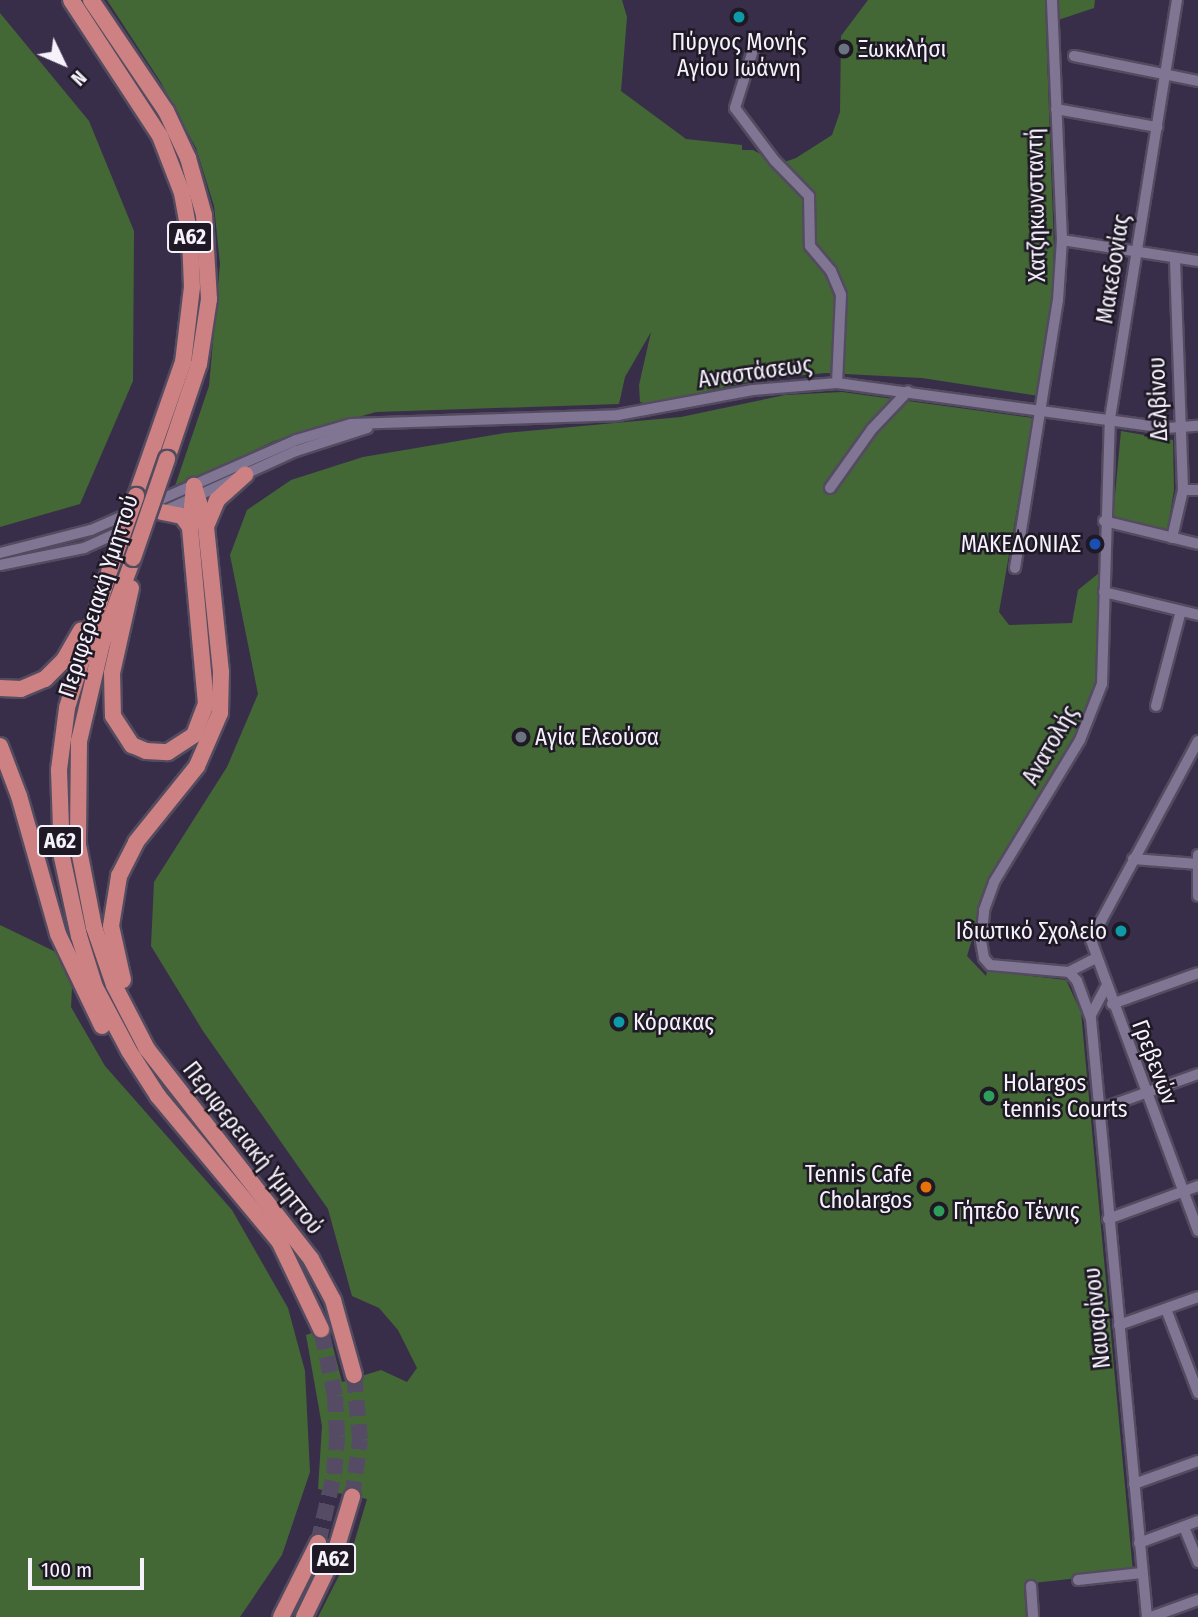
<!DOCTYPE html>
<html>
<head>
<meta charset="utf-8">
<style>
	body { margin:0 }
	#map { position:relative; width:1198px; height:1617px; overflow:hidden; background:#392e49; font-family:"Fira Sans Condensed",sans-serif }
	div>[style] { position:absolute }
	.green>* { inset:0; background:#436835 }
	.highway-tunnel>* { height:16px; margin-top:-8px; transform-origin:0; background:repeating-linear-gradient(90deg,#554b64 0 16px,transparent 0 24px) }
	.roads { filter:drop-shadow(2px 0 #534b5f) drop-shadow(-2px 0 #534b5f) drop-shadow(0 2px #534b5f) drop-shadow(0 -2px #534b5f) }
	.minor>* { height:10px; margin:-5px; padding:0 5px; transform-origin:5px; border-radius:5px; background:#807593 }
	.highway>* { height:16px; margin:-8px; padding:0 8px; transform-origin:8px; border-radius:8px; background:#cd8182 }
	.bridges { filter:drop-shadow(2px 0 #534b5f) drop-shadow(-2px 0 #534b5f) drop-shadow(0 2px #534b5f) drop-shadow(0 -2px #534b5f) }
	.highway-bridge>* { height:16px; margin:-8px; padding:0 8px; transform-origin:8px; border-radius:8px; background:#cd8182 }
	.dots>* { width:19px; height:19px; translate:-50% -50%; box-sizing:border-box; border:4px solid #1e1925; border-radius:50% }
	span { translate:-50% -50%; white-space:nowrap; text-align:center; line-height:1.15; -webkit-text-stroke:5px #1e1925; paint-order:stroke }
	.shield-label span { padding:2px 5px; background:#1e1925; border:2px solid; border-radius:5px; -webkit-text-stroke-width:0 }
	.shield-label { font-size:21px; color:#f6f2fc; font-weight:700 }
	.poi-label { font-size:23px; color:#f6f2fc }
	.left { translate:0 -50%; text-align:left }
	.right { translate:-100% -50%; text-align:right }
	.street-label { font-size:23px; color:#f6f2fc }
	.north { position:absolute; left:28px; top:28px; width:70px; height:70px; -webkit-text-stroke:5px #1e1925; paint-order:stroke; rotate:134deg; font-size:19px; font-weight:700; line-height:28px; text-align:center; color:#f6f2fc }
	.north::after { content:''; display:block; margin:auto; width:24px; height:32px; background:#f6f2fc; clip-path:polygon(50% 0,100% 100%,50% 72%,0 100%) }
	.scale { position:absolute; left:28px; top:1558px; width:116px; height:32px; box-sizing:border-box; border:4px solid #f6f2fc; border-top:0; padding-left:9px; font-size:21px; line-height:24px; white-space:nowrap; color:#f6f2fc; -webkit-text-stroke:5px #1e1925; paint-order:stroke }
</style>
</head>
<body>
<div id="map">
	<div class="green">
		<i style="clip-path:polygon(107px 0,622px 0,627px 17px,621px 91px,686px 139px,742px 145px,742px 150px,753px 150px,779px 164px,796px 158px,832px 135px,840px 112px,841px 36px,868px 0,1045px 0,1054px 247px,1052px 301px,1039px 396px,922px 378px,826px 373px,762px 379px,647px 404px,640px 402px,639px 385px,651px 332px,625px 377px,619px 404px,376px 412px,274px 441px,174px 489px,209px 386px,220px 264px,214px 206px,196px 148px,160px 81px)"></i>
		<i style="clip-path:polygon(1057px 0,1095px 0,1094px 8px,1058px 20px)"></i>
		<i style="clip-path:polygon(0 13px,89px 121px,134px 231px,133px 381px,80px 504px,0 527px)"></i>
		<i style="clip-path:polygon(842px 392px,1033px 418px,999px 612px,1009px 625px,1072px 623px,1078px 590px,1099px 573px,1102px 659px,1095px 702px,1077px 739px,991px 877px,967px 956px,986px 976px,987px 971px,1066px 980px,1081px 1012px,1133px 1572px,1024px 1584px,1026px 1617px,318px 1617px,352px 1550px,367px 1499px,318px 1489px,322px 1426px,306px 1335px,328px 1328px,342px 1382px,381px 1370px,407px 1382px,417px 1368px,398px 1330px,379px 1308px,352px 1296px,328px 1209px,203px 1031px,151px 946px,154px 882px,227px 767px,258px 694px,230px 555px,247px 510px,291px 480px,363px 457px,505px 433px,681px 417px,785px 395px)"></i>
		<i style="clip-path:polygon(1121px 431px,1173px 440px,1174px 490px,1167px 532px,1113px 517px)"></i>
		<i style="clip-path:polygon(0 925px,58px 953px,72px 988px,71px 1007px,105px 1066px,232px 1210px,288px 1308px,305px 1371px,310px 1472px,282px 1555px,240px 1617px,0 1617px)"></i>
	</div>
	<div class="highway-tunnel">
		<i style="left:352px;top:1497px;width:58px;rotate:-82deg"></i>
		<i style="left:360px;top:1440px;width:65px;rotate:-95.3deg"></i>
		<i style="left:318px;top:1543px;width:71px;rotate:-76.9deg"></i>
		<i style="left:334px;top:1474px;width:38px;rotate:-85deg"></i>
		<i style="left:337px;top:1436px;width:40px;rotate:-92.9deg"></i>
		<i style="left:335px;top:1396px;width:68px;rotate:-101.8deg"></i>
	</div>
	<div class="roads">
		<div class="minor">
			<i style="left:754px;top:47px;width:64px;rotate:107.3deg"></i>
			<i style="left:735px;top:108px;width:66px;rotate:53deg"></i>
			<i style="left:775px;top:161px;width:49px;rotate:45.8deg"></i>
			<i style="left:809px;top:196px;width:50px;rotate:88.9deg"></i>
			<i style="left:810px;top:246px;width:33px;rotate:50deg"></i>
			<i style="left:831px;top:271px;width:26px;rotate:67deg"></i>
			<i style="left:841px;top:295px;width:88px;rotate:92.6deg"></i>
			<i style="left:1074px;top:56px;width:126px;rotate:11.4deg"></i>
			<i style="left:1056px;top:109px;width:103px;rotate:10.1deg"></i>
			<i style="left:1062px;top:240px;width:138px;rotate:8.8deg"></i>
			<i style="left:830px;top:488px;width:72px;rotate:-54.6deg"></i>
			<i style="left:872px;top:429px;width:52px;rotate:-46.5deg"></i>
			<i style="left:1183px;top:490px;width:15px"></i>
			<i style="left:162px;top:512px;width:147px;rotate:-24.5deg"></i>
			<i style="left:296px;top:451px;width:75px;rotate:-17.9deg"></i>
			<i style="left:1104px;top:521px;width:97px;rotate:13.7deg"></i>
			<i style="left:1172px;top:538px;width:49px;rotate:-77.1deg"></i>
			<i style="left:1183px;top:490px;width:232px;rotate:-92deg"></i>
			<i style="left:0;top:553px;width:94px;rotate:-14.2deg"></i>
			<i style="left:91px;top:530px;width:224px;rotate:-23.7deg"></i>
			<i style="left:296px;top:440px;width:57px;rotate:-16.2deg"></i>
			<i style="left:351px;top:424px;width:267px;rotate:-1.9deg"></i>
			<i style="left:618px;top:415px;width:137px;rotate:-10.5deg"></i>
			<i style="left:753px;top:390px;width:84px;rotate:-4.8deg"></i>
			<i style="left:837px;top:383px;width:332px;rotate:7.8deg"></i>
			<i style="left:1166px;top:428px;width:32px;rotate:-4deg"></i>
			<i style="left:0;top:565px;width:86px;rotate:-11.4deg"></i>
			<i style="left:84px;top:548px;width:70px;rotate:-24.4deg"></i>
			<i style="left:1015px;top:568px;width:271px;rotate:-80.9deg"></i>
			<i style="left:1058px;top:300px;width:60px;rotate:-86.2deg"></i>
			<i style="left:1062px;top:240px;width:240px;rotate:-92.4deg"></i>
			<i style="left:1104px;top:592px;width:97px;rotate:13.7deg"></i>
			<i style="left:1156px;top:706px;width:98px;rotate:-75.3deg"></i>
			<i style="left:1198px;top:741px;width:226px;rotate:118.3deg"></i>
			<i style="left:1091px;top:940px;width:310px;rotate:69.8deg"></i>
			<i style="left:1198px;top:855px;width:41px;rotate:90deg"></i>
			<i style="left:1133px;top:859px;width:65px;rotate:4.4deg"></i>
			<i style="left:1096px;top:958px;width:30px;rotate:153deg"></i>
			<i style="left:1069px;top:972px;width:79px;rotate:-174.9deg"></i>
			<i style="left:990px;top:965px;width:9px;rotate:-131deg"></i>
			<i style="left:984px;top:958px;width:17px;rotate:-100deg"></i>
			<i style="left:981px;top:941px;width:31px;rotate:-84deg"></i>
			<i style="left:984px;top:910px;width:30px;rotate:-70deg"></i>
			<i style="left:994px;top:882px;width:166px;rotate:-58.8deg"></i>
			<i style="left:1080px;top:740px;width:60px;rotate:-68.6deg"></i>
			<i style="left:1102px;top:684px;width:266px;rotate:-88.3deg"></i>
			<i style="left:1110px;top:418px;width:423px;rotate:-80.9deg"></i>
			<i style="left:1069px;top:972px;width:12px;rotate:48deg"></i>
			<i style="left:1077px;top:981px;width:40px;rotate:69.8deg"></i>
			<i style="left:1091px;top:1019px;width:601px;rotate:84.65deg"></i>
			<i style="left:1112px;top:1004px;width:91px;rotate:-19.8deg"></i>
			<i style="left:1091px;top:1015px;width:32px;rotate:-62deg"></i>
			<i style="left:1098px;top:1110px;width:106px;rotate:-19.8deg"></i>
			<i style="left:1108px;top:1219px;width:96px;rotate:-20.1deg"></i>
			<i style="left:1166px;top:1309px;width:90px;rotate:69.1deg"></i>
			<i style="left:1119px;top:1325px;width:84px;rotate:-19.5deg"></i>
			<i style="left:1134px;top:1484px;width:68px;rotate:-19.8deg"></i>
			<i style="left:1184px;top:1527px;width:38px;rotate:68deg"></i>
			<i style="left:1139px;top:1543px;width:63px;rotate:-20.4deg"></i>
			<i style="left:1078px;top:1580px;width:64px;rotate:-6.2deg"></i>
			<i style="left:1031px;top:1586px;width:31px;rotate:86deg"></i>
			<i style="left:1151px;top:1617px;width:50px;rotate:-19.9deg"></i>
		</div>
		<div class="highway">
			<i style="left:71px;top:0;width:163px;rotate:56.8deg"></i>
			<i style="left:160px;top:136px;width:61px;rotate:68.9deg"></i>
			<i style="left:182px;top:193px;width:45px;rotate:79.7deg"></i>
			<i style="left:190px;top:237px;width:50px;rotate:87.7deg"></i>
			<i style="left:192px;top:287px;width:76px;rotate:96.8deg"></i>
			<i style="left:183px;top:362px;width:142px;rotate:109.3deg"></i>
			<i style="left:91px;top:0;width:134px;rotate:56deg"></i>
			<i style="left:166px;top:111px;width:52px;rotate:64.9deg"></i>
			<i style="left:188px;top:158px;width:59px;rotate:74.3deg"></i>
			<i style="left:204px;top:215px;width:84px;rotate:86.6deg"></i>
			<i style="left:209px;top:299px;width:66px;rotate:98.7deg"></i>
			<i style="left:199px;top:364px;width:100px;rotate:108.6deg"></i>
			<i style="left:162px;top:512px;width:20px;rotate:11deg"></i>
			<i style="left:182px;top:516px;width:14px;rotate:54deg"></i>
			<i style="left:207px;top:524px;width:26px;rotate:-67deg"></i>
			<i style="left:217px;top:500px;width:38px;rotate:-42deg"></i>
			<i style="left:133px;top:558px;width:90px;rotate:110deg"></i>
			<i style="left:102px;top:643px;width:101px;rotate:103.2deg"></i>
			<i style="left:79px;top:741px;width:104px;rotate:90.6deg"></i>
			<i style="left:78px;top:845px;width:84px;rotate:79deg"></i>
			<i style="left:94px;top:927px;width:61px;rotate:71deg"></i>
			<i style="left:114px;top:985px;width:72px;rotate:62.7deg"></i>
			<i style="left:147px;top:1049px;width:266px;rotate:52deg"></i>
			<i style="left:311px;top:1259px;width:47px;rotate:61.8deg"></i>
			<i style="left:333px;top:1300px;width:78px;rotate:74.4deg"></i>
			<i style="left:109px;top:572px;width:142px;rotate:107.2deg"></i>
			<i style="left:67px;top:708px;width:63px;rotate:97.4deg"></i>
			<i style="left:59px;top:770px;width:87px;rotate:88deg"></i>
			<i style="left:62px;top:857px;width:81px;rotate:77.9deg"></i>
			<i style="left:79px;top:936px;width:53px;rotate:72.6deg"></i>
			<i style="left:95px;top:987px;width:72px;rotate:62deg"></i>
			<i style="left:129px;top:1051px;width:54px;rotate:57.2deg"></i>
			<i style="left:158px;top:1096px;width:189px;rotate:50.2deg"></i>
			<i style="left:279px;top:1241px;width:98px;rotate:64.5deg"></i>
			<i style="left:131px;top:588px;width:87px;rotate:102.6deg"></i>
			<i style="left:112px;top:673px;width:43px;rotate:88.7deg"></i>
			<i style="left:113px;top:716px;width:35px;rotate:57deg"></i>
			<i style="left:132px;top:745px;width:15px;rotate:23deg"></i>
			<i style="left:146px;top:751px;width:22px;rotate:3deg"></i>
			<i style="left:168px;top:752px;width:31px;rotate:-33deg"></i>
			<i style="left:194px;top:735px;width:33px;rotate:-69deg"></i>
			<i style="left:206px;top:704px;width:178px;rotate:-95.2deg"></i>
			<i style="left:190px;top:527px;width:41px;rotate:-84.4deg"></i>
			<i style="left:0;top:688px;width:21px;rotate:3deg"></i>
			<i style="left:21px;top:689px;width:26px;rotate:-23deg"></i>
			<i style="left:45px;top:679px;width:27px;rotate:-45deg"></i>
			<i style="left:64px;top:660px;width:34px;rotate:-60deg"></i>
			<i style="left:0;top:746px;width:53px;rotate:69.2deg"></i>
			<i style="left:19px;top:796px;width:143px;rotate:74.2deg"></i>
			<i style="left:58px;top:934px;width:102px;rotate:64.4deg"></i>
			<i style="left:123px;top:980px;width:55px;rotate:-102.5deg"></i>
			<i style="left:111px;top:926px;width:51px;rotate:-80.9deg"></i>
			<i style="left:119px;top:876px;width:38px;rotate:-63deg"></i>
			<i style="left:136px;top:842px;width:97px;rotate:-51.2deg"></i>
			<i style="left:197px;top:766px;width:58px;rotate:-66.5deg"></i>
			<i style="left:220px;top:713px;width:41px;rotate:-88.6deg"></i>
			<i style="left:221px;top:672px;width:147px;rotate:-95.9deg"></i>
			<i style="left:206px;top:526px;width:42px;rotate:-106.7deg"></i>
			<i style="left:281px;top:1617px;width:83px;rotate:-63.4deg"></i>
			<i style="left:304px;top:1617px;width:71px;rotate:-64.2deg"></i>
			<i style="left:335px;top:1553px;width:59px;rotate:-73.1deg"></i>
		</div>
	</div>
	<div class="bridges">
		<div class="highway-bridge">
			<i style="left:133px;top:558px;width:105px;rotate:-71deg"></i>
			<i style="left:109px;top:572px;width:81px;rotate:-70.4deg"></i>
		</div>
	</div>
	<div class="dots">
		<i style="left:739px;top:17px;background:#0f9aa8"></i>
		<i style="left:844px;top:49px;background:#6b7280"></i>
		<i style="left:1095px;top:544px;background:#1a4fb4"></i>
		<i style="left:521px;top:737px;background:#6b7280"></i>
		<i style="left:1121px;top:931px;background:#0f9aa8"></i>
		<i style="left:619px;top:1022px;background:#0f9aa8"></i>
		<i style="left:989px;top:1096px;background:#2e9e5b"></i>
		<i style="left:926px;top:1187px;background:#e8710a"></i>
		<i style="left:939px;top:1211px;background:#2e9e5b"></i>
	</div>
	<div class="shield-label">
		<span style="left:190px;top:237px">Α62</span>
		<span style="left:60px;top:841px">Α62</span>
		<span style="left:333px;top:1559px">Α62</span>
	</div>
	<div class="poi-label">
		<span style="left:739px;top:55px">Πύργος Μονής<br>Αγίου Ιωάννη</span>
		<span class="left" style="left:858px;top:49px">Ξωκκλήσι</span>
		<span class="right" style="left:1081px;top:544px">ΜΑΚΕΔΟΝΙΑΣ</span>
		<span class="left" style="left:535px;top:737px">Αγία Ελεούσα</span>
		<span class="right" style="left:1107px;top:931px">Ιδιωτικό Σχολείο</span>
		<span class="left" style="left:633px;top:1022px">Κόρακας</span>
		<span class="left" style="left:1003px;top:1096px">Holargos<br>tennis Courts</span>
		<span class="right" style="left:912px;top:1187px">Tennis Cafe<br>Cholargos</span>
		<span class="left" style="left:953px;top:1211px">Γήπεδο Τέννις</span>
	</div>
	<div class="street-label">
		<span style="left:1036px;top:205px;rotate:-91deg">Χατζηκωνσταντή</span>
		<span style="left:1113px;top:269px;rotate:-81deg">Μακεδονίας</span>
		<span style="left:755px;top:372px;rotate:-8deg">Αναστάσεως</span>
		<span style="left:1158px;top:399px;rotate:-92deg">Δελβίνου</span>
		<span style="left:98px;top:596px;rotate:-72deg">Περιφερειακή Υμηττού</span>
		<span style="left:1050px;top:745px;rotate:-60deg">Ανατολής</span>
		<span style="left:1155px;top:1062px;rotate:69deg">Γρεβενών</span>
		<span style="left:253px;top:1148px;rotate:52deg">Περιφερειακή Υμηττού</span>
		<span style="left:1097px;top:1318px;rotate:-96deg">Ναυαρίνου</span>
	</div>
	<div class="north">N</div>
	<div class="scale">100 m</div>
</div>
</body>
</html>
